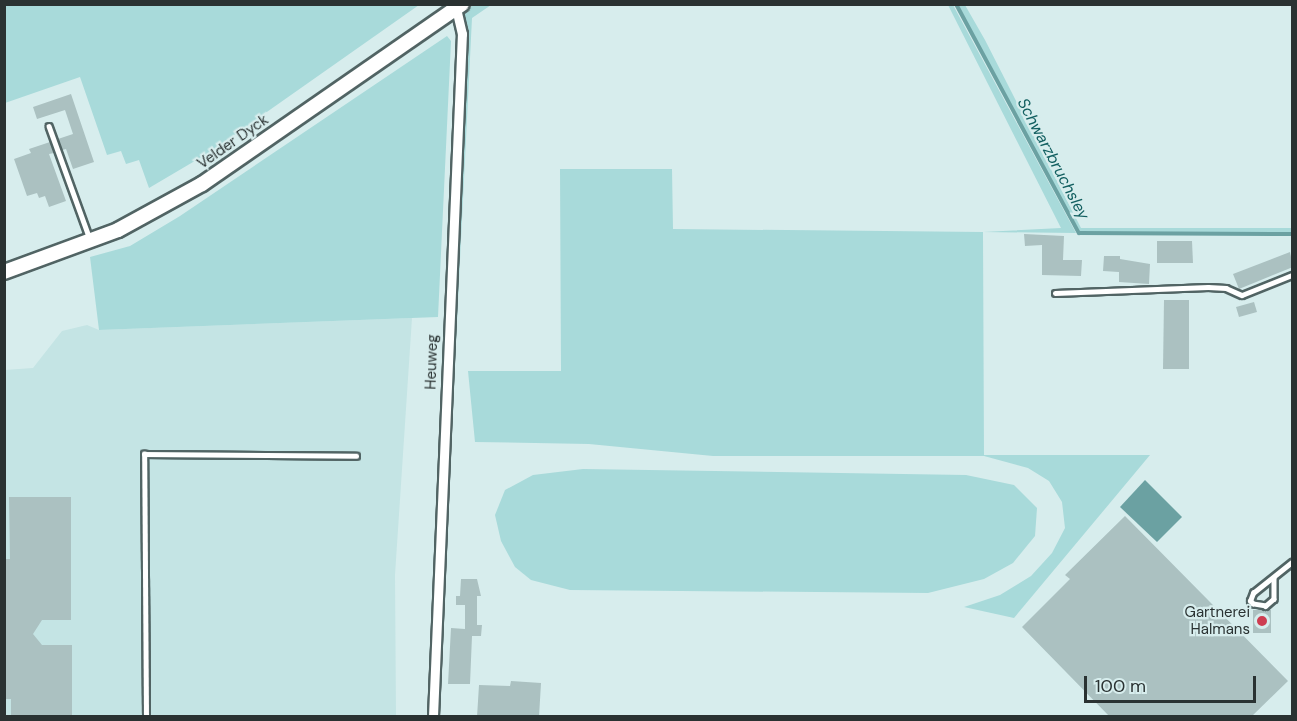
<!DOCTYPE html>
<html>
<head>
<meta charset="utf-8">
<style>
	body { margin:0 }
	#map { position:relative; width:1297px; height:721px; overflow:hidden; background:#d7eded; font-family:"DM Sans",sans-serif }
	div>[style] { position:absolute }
	.built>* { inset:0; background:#c4e4e4 }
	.green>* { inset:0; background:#a8dada }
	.water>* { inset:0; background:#6ba1a2 }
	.stream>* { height:4px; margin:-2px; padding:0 2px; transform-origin:2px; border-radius:2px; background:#6ba1a2 }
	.building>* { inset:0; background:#abc1c1 }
	.roads { filter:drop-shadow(2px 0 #516464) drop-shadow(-2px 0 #516464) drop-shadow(0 2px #516464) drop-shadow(0 -2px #516464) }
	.lane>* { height:4.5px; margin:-2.25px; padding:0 2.25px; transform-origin:2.25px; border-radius:2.25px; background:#fff }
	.street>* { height:9px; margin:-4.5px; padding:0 4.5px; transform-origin:4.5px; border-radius:4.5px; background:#fff }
	.secondary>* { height:14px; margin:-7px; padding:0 7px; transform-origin:7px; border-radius:7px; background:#fff }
	.dots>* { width:16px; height:16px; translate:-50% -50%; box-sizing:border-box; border:3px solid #d7eded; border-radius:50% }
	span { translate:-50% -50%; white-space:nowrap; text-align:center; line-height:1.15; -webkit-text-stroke:4.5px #d7eded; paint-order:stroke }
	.street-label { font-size:15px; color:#2a3232 }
	.poi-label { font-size:15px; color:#2a3232 }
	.right { translate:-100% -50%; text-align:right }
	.water-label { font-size:16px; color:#125f60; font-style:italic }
	.frame { position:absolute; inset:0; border:6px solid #2a3232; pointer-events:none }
	.scale { position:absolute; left:1084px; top:676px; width:172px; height:27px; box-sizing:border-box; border:3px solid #2a3232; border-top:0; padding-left:8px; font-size:18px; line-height:21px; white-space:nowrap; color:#2a3232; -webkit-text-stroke:4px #d7eded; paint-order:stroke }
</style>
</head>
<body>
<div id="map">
	<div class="built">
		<i style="clip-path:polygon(412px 318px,395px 575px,396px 716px,5px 716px,5px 370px,33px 368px,62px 331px,87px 325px,99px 330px)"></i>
	</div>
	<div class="green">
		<i style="clip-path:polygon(4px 5px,5px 4px,419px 5px,210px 152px,149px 188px,139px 160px,126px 164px,121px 151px,107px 155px,80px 77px,5px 103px)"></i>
		<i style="clip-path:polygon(474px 5px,491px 5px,472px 18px,451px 442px,449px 425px,466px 27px,464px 16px,466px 10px)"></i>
		<i style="clip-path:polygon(948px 5px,953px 5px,1076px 233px,983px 232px,984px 455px,1150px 455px,1014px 618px,964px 607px,1000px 595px,1031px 576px,1052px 553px,1065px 528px,1062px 502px,1049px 481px,1028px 468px,984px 456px,713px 456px,589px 444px,475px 442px,468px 371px,561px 371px,560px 169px,672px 169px,673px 229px,983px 232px,1061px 228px)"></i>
		<i style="clip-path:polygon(958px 5px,965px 5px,985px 40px,1081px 228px,1292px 228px,1292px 233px,1080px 232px)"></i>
		<i style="clip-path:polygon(447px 36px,451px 41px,438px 317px,99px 330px,90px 257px,130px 246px,180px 216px)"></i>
		<i style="clip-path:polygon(583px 469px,966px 475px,1014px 485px,1037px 508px,1035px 536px,1013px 563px,984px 579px,928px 593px,570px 590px,531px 580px,515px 567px,501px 541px,495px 515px,505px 490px,533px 475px)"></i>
	</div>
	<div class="water">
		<i style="clip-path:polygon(1145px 480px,1182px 517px,1157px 542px,1120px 507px)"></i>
	</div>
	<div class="stream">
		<i style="left:956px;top:4px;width:260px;rotate:61.8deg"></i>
		<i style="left:1079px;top:233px;width:213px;rotate:0.3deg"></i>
	</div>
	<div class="building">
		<i style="clip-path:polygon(71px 94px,94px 162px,73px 169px,66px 149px,62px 150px,58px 139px,73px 134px,65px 110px,37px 119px,33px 107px)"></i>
		<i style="clip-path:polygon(50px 142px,54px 153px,49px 154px,66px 201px,49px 207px,45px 196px,39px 198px,37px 193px,27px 196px,14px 159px,31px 153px,29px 149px)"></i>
		<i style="clip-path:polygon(1024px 234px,1064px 236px,1063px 260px,1082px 260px,1081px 276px,1042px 275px,1042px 245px,1025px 246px)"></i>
		<i style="clip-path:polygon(1157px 241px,1192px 241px,1193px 263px,1157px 263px)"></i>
		<i style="clip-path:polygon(1290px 252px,1293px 267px,1239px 289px,1233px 274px)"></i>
		<i style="clip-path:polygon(1104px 256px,1120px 256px,1120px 259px,1150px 264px,1149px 284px,1119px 282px,1119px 272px,1103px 271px)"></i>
		<i style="clip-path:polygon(1164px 300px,1189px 300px,1189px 369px,1163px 369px)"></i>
		<i style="clip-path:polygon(1254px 302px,1257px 312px,1239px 317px,1236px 307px)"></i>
		<i style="clip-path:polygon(9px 497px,71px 497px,71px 620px,42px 620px,33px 634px,42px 645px,72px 645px,72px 717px,11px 717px,11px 699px,4px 699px,4px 559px,10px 559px)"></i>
		<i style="clip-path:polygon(1125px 516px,1288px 681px,1251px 717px,1110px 717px,1022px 627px,1070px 579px,1065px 575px)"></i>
		<i style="clip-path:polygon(461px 579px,477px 579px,481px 596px,477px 596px,477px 625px,482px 625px,481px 636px,472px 636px,470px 684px,448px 684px,451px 628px,465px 629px,465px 605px,456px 605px,456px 596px,460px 596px)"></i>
		<i style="clip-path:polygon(1253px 610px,1271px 610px,1271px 633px,1253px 633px)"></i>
		<i style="clip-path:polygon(511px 681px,541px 683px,539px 717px,477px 717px,479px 685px,510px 686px)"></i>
	</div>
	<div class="roads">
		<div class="lane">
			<i style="left:49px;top:126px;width:120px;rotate:70.1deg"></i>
			<i style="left:1055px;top:293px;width:153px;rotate:-2.2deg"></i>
			<i style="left:1208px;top:287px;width:18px;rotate:3deg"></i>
			<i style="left:1226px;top:288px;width:17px;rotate:24deg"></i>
			<i style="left:1242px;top:295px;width:54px;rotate:-21.8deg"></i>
			<i style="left:1274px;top:578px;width:21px;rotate:90deg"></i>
			<i style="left:1274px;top:599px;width:11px;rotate:139deg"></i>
			<i style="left:1266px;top:606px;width:13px;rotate:-171deg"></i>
			<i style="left:1253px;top:604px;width:4px;rotate:-135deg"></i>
			<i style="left:1250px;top:601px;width:9px;rotate:-69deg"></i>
			<i style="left:1253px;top:593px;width:50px;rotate:-38.5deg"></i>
			<i style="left:146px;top:716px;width:262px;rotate:-90.4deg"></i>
			<i style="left:144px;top:454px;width:212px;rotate:0.5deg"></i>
		</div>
		<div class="street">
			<i style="left:433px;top:716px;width:683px;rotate:-87.57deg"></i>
			<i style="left:462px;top:34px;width:26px;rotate:-103deg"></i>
		</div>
		<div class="secondary">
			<i style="left:4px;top:272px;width:121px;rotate:-20.2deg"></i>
			<i style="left:118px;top:230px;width:96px;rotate:-28.7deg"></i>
			<i style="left:202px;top:184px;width:316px;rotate:-34.7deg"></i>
		</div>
	</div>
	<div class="dots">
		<i style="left:1262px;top:621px;background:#cd3d51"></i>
	</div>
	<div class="street-label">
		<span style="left:233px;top:142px;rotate:-35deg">Velder Dyck</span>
		<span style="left:432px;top:362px;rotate:-88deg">Heuweg</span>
	</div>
	<div class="poi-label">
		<span class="right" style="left:1250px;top:621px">Gartnerei<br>Halmans</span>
	</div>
	<div class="water-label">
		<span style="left:1053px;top:159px;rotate:62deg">Schwarzbruchsley</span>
	</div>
	<div class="frame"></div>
	<div class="scale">100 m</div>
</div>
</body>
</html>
